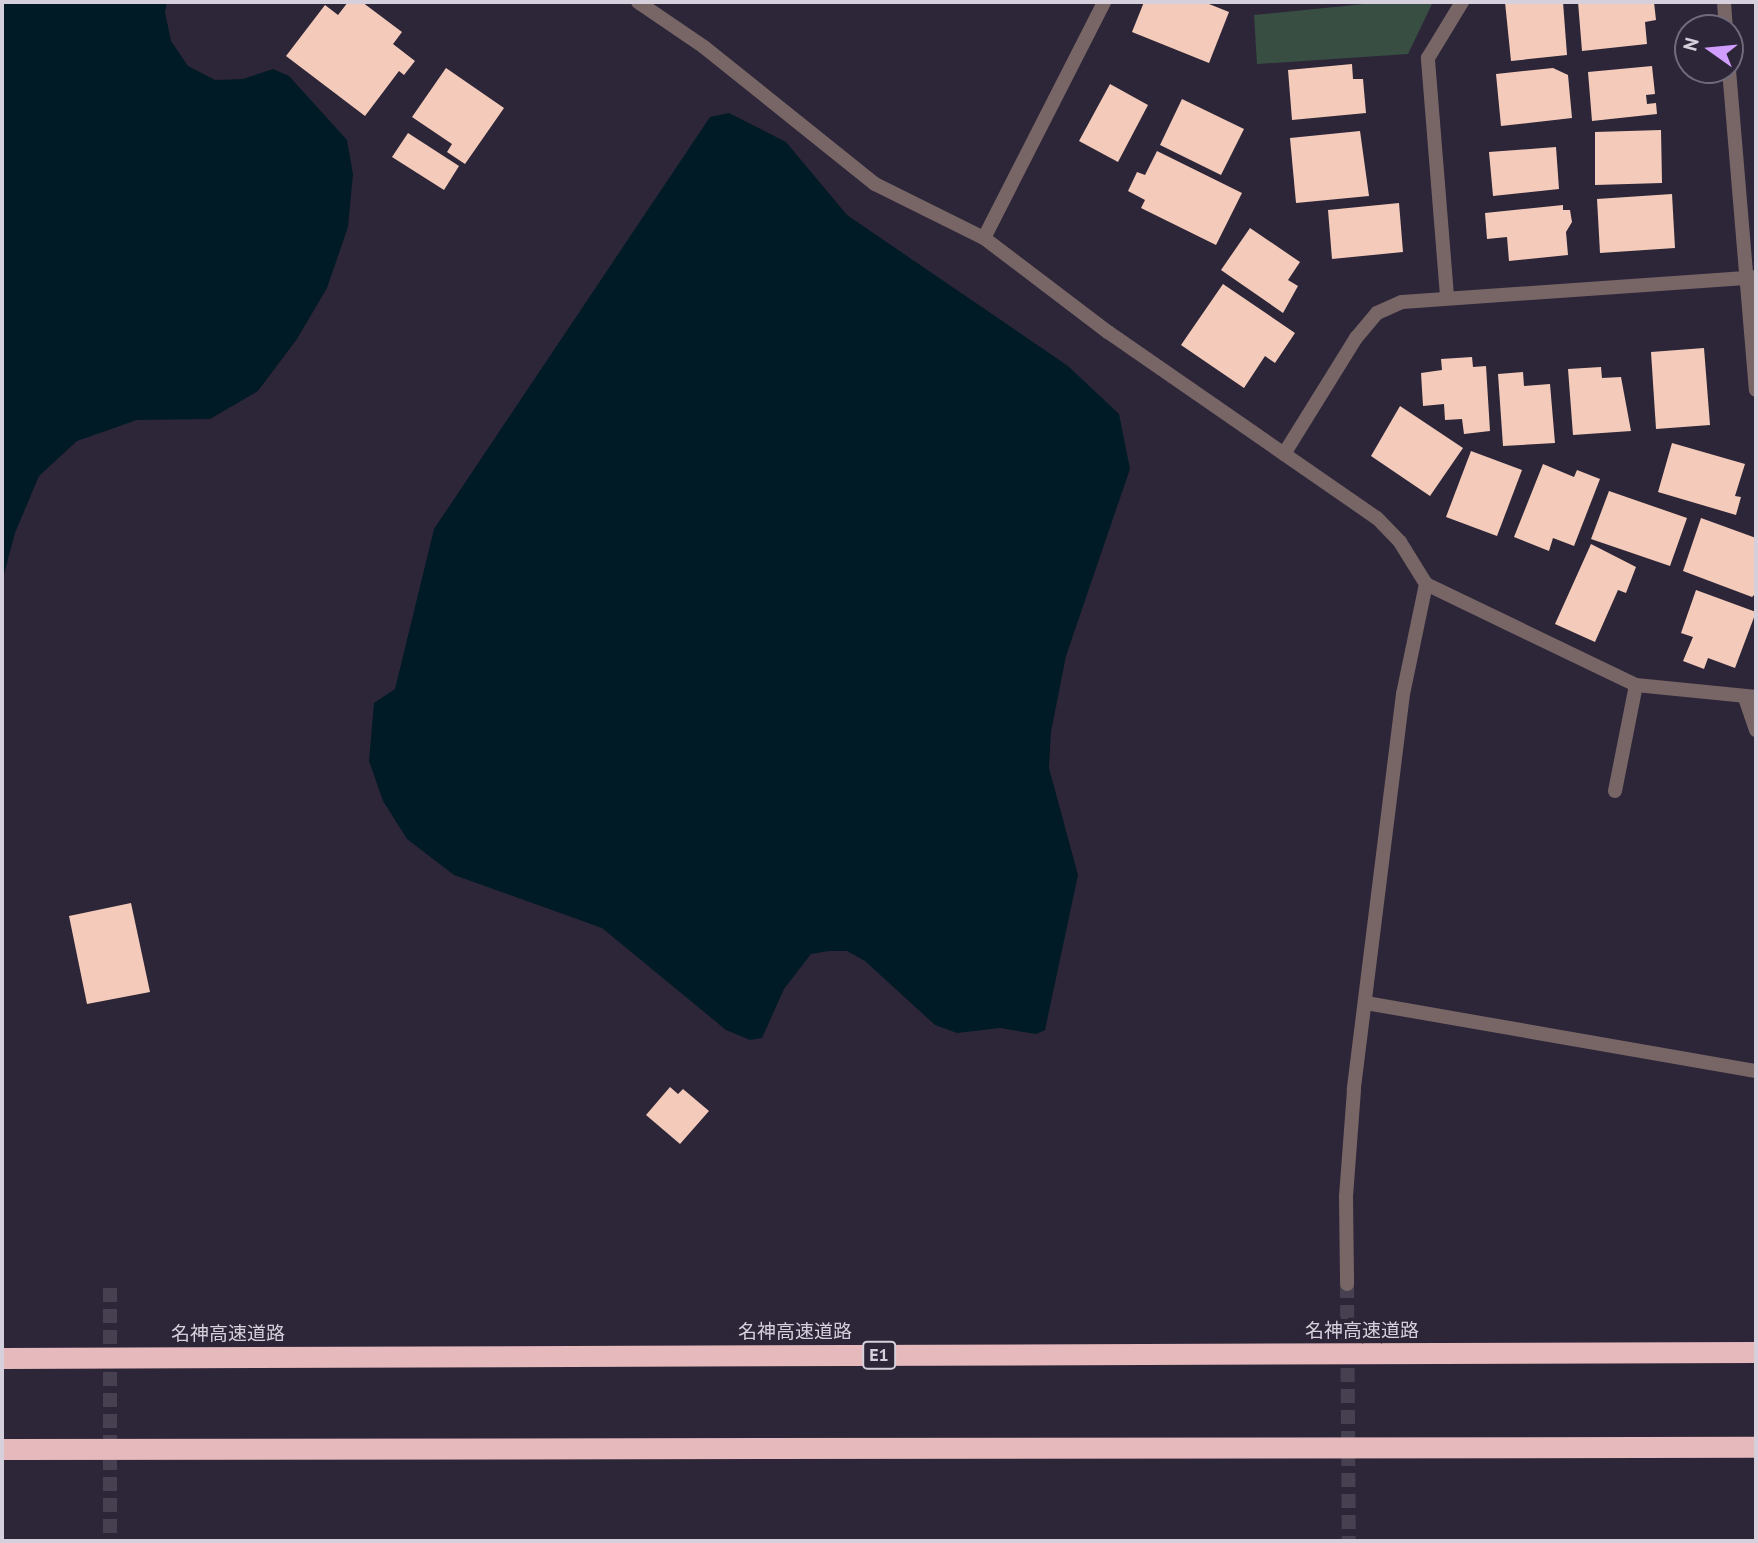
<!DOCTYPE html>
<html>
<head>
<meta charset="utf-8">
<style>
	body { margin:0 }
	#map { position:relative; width:1758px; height:1543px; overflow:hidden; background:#2d2638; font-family:"PT Sans","Noto Sans JP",sans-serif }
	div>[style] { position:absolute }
	.green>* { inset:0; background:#394e43 }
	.water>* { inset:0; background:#001b25 }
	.building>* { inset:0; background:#f4cbba }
	.minor-tunnel>* { height:14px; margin-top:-7px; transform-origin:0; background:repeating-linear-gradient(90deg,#464051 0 14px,transparent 0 21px) }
	.minor>* { height:14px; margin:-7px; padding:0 7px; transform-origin:7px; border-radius:7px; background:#786667 }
	.motorway>* { height:21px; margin:-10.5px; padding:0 10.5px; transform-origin:10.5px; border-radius:10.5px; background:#e6b9bc }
	span { translate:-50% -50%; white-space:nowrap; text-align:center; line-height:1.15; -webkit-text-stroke:7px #2d2638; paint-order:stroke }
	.shield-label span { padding:2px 5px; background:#2d2638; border:2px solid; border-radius:5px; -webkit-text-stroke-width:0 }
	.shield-label { font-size:18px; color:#d5d0dc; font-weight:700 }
	.street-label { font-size:19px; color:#d5d0dc }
	.frame { position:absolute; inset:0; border:4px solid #d5d0dc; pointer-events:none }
	.north { position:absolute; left:1674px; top:14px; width:70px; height:70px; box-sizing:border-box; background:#2d2638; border:2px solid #706a7a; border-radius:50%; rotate:285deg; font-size:19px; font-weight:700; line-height:28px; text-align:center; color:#d5d0dc }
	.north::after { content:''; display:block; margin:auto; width:24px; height:32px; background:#d19dfe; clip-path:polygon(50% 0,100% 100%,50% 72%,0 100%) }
</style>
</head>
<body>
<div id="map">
	<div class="green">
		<i style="clip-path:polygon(1384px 2px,1433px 2px,1408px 54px,1257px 64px,1254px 15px)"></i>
	</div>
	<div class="water">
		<i style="clip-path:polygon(2px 2px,167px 2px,165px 12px,171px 41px,188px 66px,215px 80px,243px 79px,273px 69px,289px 76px,347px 140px,353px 174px,348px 227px,327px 288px,297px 339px,258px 391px,210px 419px,137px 420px,77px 441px,39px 476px,15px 533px,2px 582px)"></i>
		<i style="clip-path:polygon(729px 113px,786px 142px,847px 215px,1068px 366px,1119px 414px,1130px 469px,1066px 656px,1051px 732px,1049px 768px,1078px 875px,1045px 1030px,1036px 1034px,1000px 1028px,957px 1033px,935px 1025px,865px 961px,847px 951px,829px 951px,811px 954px,784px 989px,762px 1038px,750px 1040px,726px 1030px,602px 928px,454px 875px,407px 839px,383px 801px,369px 761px,374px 703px,395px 689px,434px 529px,710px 117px)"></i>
	</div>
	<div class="building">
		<i style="clip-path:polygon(348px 2px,362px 2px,402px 32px,393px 44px,415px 61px,404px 75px,399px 71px,365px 116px,286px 56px,325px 5px,338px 15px)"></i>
		<i style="clip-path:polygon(1144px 2px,1204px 2px,1229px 12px,1209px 63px,1132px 32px)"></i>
		<i style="clip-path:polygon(1505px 2px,1563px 2px,1567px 55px,1511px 61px)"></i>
		<i style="clip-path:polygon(1578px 2px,1654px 2px,1656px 20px,1645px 22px,1647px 44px,1582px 51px)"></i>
		<i style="clip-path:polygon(1352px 64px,1353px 79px,1363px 79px,1366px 113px,1292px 120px,1288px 70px)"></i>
		<i style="clip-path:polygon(1652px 66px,1655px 94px,1646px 95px,1647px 104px,1656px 103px,1657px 114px,1592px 121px,1588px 72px)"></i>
		<i style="clip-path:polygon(446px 68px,504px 108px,465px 164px,447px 152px,452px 144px,412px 117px)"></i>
		<i style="clip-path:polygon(1553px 68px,1568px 75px,1572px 118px,1501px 126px,1496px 74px)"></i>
		<i style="clip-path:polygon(1110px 84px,1148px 105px,1118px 162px,1079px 141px)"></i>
		<i style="clip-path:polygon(1182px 99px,1244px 129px,1221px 175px,1160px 145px)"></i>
		<i style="clip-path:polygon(1661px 130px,1662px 183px,1595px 185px,1595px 132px)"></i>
		<i style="clip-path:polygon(1360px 131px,1369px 196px,1296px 203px,1290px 138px)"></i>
		<i style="clip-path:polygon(408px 133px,459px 166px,444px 190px,392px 157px)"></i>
		<i style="clip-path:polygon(1556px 147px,1559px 189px,1493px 196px,1489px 152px)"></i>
		<i style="clip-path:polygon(1157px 151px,1242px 193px,1216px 245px,1141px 208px,1145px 200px,1128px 191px,1137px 172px,1145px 175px)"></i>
		<i style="clip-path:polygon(1672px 194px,1675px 248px,1600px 253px,1597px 199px)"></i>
		<i style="clip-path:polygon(1399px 203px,1403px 252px,1332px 259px,1328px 210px)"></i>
		<i style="clip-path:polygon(1563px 205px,1563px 210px,1570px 210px,1572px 222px,1566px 232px,1568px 255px,1509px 261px,1507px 237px,1487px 239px,1485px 213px)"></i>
		<i style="clip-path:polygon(1250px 228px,1300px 262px,1288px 280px,1298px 286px,1283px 313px,1221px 270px)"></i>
		<i style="clip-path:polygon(1223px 284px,1295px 333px,1275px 363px,1265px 356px,1244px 388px,1181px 345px)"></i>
		<i style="clip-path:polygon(1704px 348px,1710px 425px,1656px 429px,1651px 352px)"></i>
		<i style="clip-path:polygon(1472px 357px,1473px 367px,1486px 366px,1490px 431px,1464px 434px,1462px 419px,1445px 420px,1444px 404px,1423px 406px,1421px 373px,1442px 370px,1441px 359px)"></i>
		<i style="clip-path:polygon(1601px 367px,1602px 378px,1621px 377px,1631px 431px,1573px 435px,1568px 369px)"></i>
		<i style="clip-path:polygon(1523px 372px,1524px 386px,1550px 384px,1555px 443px,1503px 446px,1498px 374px)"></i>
		<i style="clip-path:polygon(1400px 406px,1463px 448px,1430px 496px,1371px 456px)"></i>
		<i style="clip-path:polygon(1672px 443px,1745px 464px,1735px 496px,1741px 497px,1736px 515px,1658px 492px)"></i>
		<i style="clip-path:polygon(1471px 451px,1522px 470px,1497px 536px,1446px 517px)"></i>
		<i style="clip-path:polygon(1543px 464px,1574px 477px,1577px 470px,1600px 479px,1574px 546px,1553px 538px,1549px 551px,1514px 537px)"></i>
		<i style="clip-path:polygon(1609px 491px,1687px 518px,1670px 566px,1591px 539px)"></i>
		<i style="clip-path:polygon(1701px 518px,1756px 538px,1756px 593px,1752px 597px,1683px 571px)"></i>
		<i style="clip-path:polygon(1591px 544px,1636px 567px,1626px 593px,1618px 590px,1595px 642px,1555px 624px)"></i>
		<i style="clip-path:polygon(1696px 590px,1756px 612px,1735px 668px,1708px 658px,1704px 669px,1683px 661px,1693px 637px,1681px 633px)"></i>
		<i style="clip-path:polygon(131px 903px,150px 992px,87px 1004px,69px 916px)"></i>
		<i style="clip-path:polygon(670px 1087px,678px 1094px,683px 1089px,709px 1111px,680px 1144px,646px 1115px)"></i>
	</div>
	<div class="minor-tunnel">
		<i style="left:1347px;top:1284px;width:257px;rotate:89.6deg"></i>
		<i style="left:110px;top:1288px;width:253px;rotate:90deg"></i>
	</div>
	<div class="minor">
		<i style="left:638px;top:2px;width:80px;rotate:34.3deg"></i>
		<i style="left:704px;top:47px;width:219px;rotate:38.7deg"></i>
		<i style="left:875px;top:184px;width:122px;rotate:26.4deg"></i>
		<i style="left:984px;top:238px;width:156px;rotate:37.2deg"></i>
		<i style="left:1108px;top:332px;width:327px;rotate:34.7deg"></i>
		<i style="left:1377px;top:518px;width:33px;rotate:46deg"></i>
		<i style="left:1400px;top:542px;width:49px;rotate:58.2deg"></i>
		<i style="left:1426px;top:584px;width:112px;rotate:101.8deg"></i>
		<i style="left:1403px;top:694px;width:399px;rotate:97.1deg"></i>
		<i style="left:1354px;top:1090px;width:107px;rotate:94.3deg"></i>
		<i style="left:1346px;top:1197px;width:87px;rotate:89.3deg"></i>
		<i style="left:1724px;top:2px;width:26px;rotate:86deg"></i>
		<i style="left:1729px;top:70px;width:321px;rotate:85.2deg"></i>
		<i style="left:984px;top:238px;width:265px;rotate:-63deg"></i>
		<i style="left:1447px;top:296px;width:239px;rotate:-94.6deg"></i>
		<i style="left:1428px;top:58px;width:66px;rotate:-58.7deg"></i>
		<i style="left:1284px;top:454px;width:137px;rotate:-58.2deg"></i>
		<i style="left:1356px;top:338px;width:33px;rotate:-50deg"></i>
		<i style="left:1377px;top:313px;width:27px;rotate:-24deg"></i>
		<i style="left:1402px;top:302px;width:355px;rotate:-4deg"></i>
		<i style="left:1426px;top:584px;width:233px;rotate:25.7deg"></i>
		<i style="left:1636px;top:685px;width:121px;rotate:5.7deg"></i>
		<i style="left:1745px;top:698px;width:34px;rotate:71deg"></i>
		<i style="left:1615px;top:791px;width:108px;rotate:-78.8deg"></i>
		<i style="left:1366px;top:1003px;width:396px;rotate:9.9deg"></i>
	</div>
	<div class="motorway">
		<i style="left:2px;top:1358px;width:1754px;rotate:-0.2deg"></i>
		<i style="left:2px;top:1449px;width:1754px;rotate:-0.07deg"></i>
	</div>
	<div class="shield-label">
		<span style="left:879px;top:1355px">E1</span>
	</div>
	<div class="street-label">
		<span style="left:1362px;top:1331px">名神高速道路</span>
		<span style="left:795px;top:1332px">名神高速道路</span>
		<span style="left:228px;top:1334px">名神高速道路</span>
	</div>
	<div class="frame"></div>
	<div class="north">N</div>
</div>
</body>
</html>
